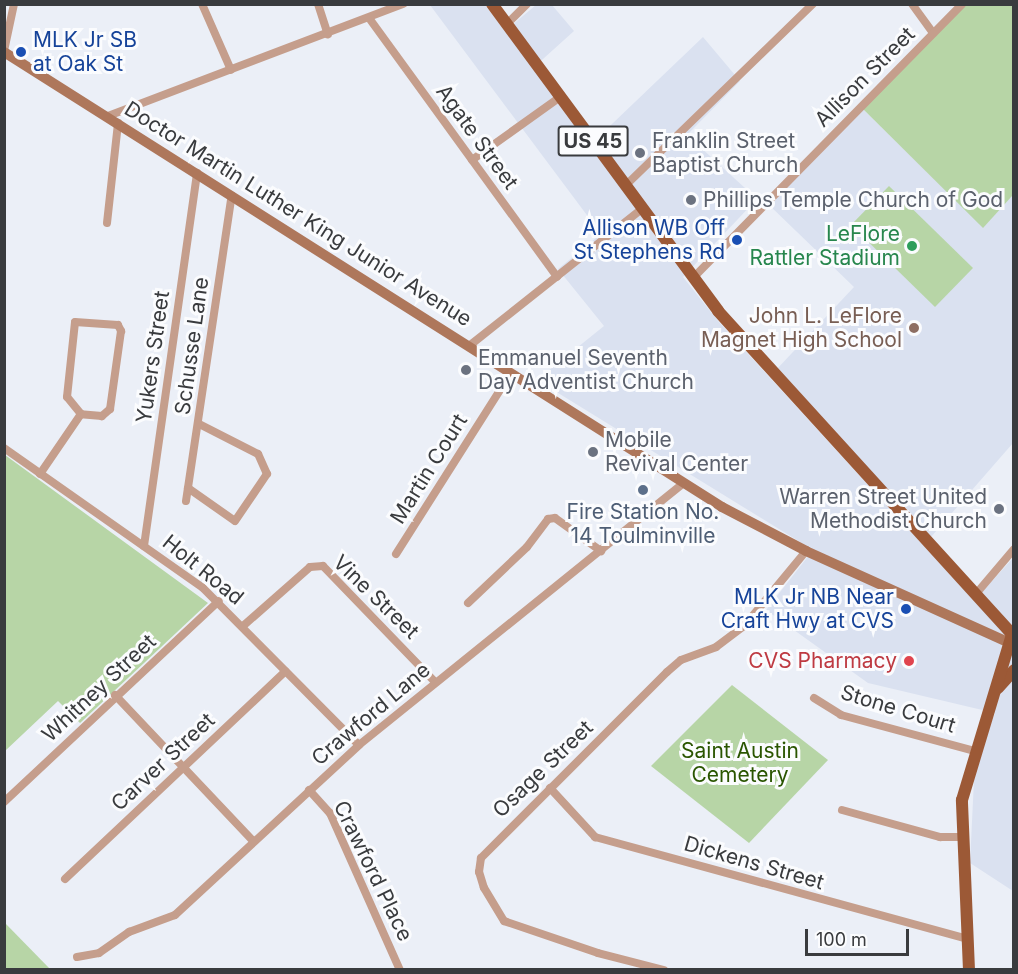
<!DOCTYPE html>
<html>
<head>
<meta charset="utf-8">
<style>
	body { margin:0 }
	#map { position:relative; width:1018px; height:974px; overflow:hidden; background:#ebeff7; font-family:Inter,sans-serif }
	div>[style] { position:absolute }
	.built>* { inset:0; background:#dae1f0 }
	.green>* { inset:0; background:#b7d5a6 }
	.street>* { height:8px; margin:-4px; padding:0 4px; transform-origin:4px; border-radius:4px; background:#c59e8c }
	.secondary>* { height:10px; margin:-5px; padding:0 5px; transform-origin:5px; border-radius:5px; background:#ae775b }
	.primary>* { height:12px; margin:-6px; padding:0 6px; transform-origin:6px; border-radius:6px; background:#9c5936 }
	.dots>* { width:16px; height:16px; translate:-50% -50%; box-sizing:border-box; border:3px solid #fbfcfe; border-radius:50% }
	span { translate:-50% -50%; white-space:nowrap; text-align:center; line-height:1.15; -webkit-text-stroke:6px #fbfcfe; paint-order:stroke }
	.shield-label span { padding:2px 4px; background:#fbfcfe; border:2px solid; border-radius:4px; -webkit-text-stroke-width:0 }
	.shield-label { font-size:20px; color:#393b3e; font-weight:700 }
	.transit-label { font-size:21px; color:#164399 }
	.left { translate:0 -50%; text-align:left }
	.right { translate:-100% -50%; text-align:right }
	.street-label { font-size:21px; color:#393b3e }
	.worship-label { font-size:21px; color:#5b616d }
	.leisure-label { font-size:21px; color:#27864d }
	.education-label { font-size:21px; color:#785e54 }
	.service-label { font-size:21px; color:#4e5e75 }
	.health-label { font-size:21px; color:#be3a42 }
	.park-label { font-size:21px; color:#2a5500 }
	.frame { position:absolute; inset:0; border:6px solid #393b3e; pointer-events:none }
	.scale { position:absolute; left:805px; top:929px; width:104px; height:27px; box-sizing:border-box; border:3px solid #393b3e; border-top:0; padding-left:8px; font-size:18px; line-height:21px; white-space:nowrap; color:#393b3e; -webkit-text-stroke:4px #fbfcfe; paint-order:stroke }
</style>
</head>
<body>
<div id="map">
	<div class="built">
		<i style="clip-path:polygon(430px 5px,485px 5px,505px 31px,536px 5px,552px 5px,574px 31px,533px 68px,590px 145px,703px 37px,740px 81px,687px 135px,757px 199px,683px 277px,719px 322px,974px 601px,1013px 558px,1013px 891px,970px 863px,974px 780px,979px 752px,995px 713px,868px 683px,766px 610px,813px 550px,537px 380px,604px 326px,558px 269px,601px 234px)"></i>
		<i style="clip-path:polygon(862px 108px,983px 227px,1013px 195px,1013px 443px,931px 537px,776px 370px,854px 287px,767px 203px)"></i>
	</div>
	<div class="green">
		<i style="clip-path:polygon(964px 5px,1013px 5px,1013px 195px,983px 228px,862px 108px)"></i>
		<i style="clip-path:polygon(889px 186px,973px 268px,935px 307px,851px 225px)"></i>
		<i style="clip-path:polygon(5px 455px,208px 603px,80px 723px,58px 701px,5px 751px)"></i>
		<i style="clip-path:polygon(732px 685px,828px 760px,749px 843px,651px 766px)"></i>
		<i style="clip-path:polygon(5px 923px,50px 969px,5px 969px)"></i>
	</div>
	<div class="street">
		<i style="left:202px;top:4px;width:72px;rotate:66.3deg"></i>
		<i style="left:318px;top:4px;width:32px;rotate:72deg"></i>
		<i style="left:912px;top:4px;width:36px;rotate:54deg"></i>
		<i style="left:369px;top:18px;width:320px;rotate:54deg"></i>
		<i style="left:507px;top:24px;width:28px;rotate:-45deg"></i>
		<i style="left:4px;top:51px;width:48px;rotate:-78deg"></i>
		<i style="left:108px;top:116px;width:316px;rotate:-20.8deg"></i>
		<i style="left:472px;top:160px;width:108px;rotate:-35.6deg"></i>
		<i style="left:625px;top:186px;width:262px;rotate:-44.1deg"></i>
		<i style="left:107px;top:223px;width:101px;rotate:-83.7deg"></i>
		<i style="left:693px;top:278px;width:384px;rotate:-45.5deg"></i>
		<i style="left:469px;top:346px;width:221px;rotate:-38.4deg"></i>
		<i style="left:4px;top:448px;width:243px;rotate:35.1deg"></i>
		<i style="left:203px;top:588px;width:221px;rotate:45.2deg"></i>
		<i style="left:40px;top:474px;width:73px;rotate:-55.7deg"></i>
		<i style="left:81px;top:414px;width:22px;rotate:-129deg"></i>
		<i style="left:67px;top:397px;width:75px;rotate:-83.9deg"></i>
		<i style="left:75px;top:322px;width:43px;rotate:4deg"></i>
		<i style="left:118px;top:325px;width:7px;rotate:63deg"></i>
		<i style="left:121px;top:331px;width:79px;rotate:98deg"></i>
		<i style="left:110px;top:409px;width:11px;rotate:139deg"></i>
		<i style="left:102px;top:416px;width:21px;rotate:-175deg"></i>
		<i style="left:188px;top:488px;width:57px;rotate:35.1deg"></i>
		<i style="left:235px;top:521px;width:57px;rotate:-55.8deg"></i>
		<i style="left:267px;top:474px;width:22px;rotate:-114deg"></i>
		<i style="left:258px;top:454px;width:66px;rotate:-153deg"></i>
		<i style="left:186px;top:501px;width:309px;rotate:-81.5deg"></i>
		<i style="left:144px;top:546px;width:377px;rotate:-81.9deg"></i>
		<i style="left:396px;top:554px;width:214px;rotate:-57.6deg"></i>
		<i style="left:975px;top:595px;width:60px;rotate:-49.7deg"></i>
		<i style="left:468px;top:603px;width:81px;rotate:-43.5deg"></i>
		<i style="left:527px;top:547px;width:35px;rotate:-53deg"></i>
		<i style="left:548px;top:519px;width:7px;rotate:-8deg"></i>
		<i style="left:555px;top:518px;width:57px;rotate:35.7deg"></i>
		<i style="left:243px;top:626px;width:89px;rotate:-41.4deg"></i>
		<i style="left:310px;top:567px;width:13px;rotate:-4deg"></i>
		<i style="left:323px;top:566px;width:161px;rotate:46deg"></i>
		<i style="left:115px;top:695px;width:201px;rotate:46.6deg"></i>
		<i style="left:814px;top:698px;width:32px;rotate:32deg"></i>
		<i style="left:841px;top:715px;width:138px;rotate:15.1deg"></i>
		<i style="left:550px;top:788px;width:67px;rotate:47.4deg"></i>
		<i style="left:595px;top:837px;width:387px;rotate:15.3deg"></i>
		<i style="left:309px;top:790px;width:31px;rotate:48deg"></i>
		<i style="left:330px;top:813px;width:172px;rotate:66deg"></i>
		<i style="left:4px;top:802px;width:294px;rotate:-43.1deg"></i>
		<i style="left:842px;top:810px;width:102px;rotate:15.4deg"></i>
		<i style="left:940px;top:837px;width:22px"></i>
		<i style="left:65px;top:879px;width:303px;rotate:-43.3deg"></i>
		<i style="left:77px;top:957px;width:22px;rotate:-10deg"></i>
		<i style="left:99px;top:953px;width:37px;rotate:-35deg"></i>
		<i style="left:129px;top:932px;width:49px;rotate:-20.3deg"></i>
		<i style="left:175px;top:915px;width:251px;rotate:-42.7deg"></i>
		<i style="left:359px;top:745px;width:417px;rotate:-38.9deg"></i>
		<i style="left:664px;top:970px;width:68px;rotate:-165.6deg"></i>
		<i style="left:598px;top:953px;width:99px;rotate:-161.2deg"></i>
		<i style="left:504px;top:921px;width:39px;rotate:-121deg"></i>
		<i style="left:484px;top:888px;width:17px;rotate:-107deg"></i>
		<i style="left:479px;top:872px;width:14px;rotate:-82deg"></i>
		<i style="left:481px;top:858px;width:263px;rotate:-45deg"></i>
		<i style="left:667px;top:672px;width:18px;rotate:-41deg"></i>
		<i style="left:681px;top:660px;width:37px;rotate:-20deg"></i>
		<i style="left:716px;top:647px;width:36px;rotate:-37deg"></i>
		<i style="left:745px;top:625px;width:96px;rotate:-50.5deg"></i>
	</div>
	<div class="secondary">
		<i style="left:4px;top:52px;width:850px;rotate:32.36deg"></i>
		<i style="left:722px;top:507px;width:95px;rotate:27.6deg"></i>
		<i style="left:806px;top:551px;width:228px;rotate:24.3deg"></i>
	</div>
	<div class="primary">
		<i style="left:492px;top:4px;width:381px;rotate:53.6deg"></i>
		<i style="left:718px;top:311px;width:440px;rotate:47.7deg"></i>
		<i style="left:998px;top:688px;width:24px;rotate:-48deg"></i>
		<i style="left:969px;top:970px;width:170px;rotate:-92.4deg"></i>
		<i style="left:962px;top:800px;width:173px;rotate:-73.2deg"></i>
	</div>
	<div class="dots">
		<i style="left:21px;top:52px;background:#1a4fb4"></i>
		<i style="left:640px;top:153px;background:#6b7280"></i>
		<i style="left:691px;top:200px;background:#6b7280"></i>
		<i style="left:737px;top:240px;background:#1a4fb4"></i>
		<i style="left:912px;top:246px;background:#2e9e5b"></i>
		<i style="left:914px;top:328px;background:#8d6e63"></i>
		<i style="left:466px;top:370px;background:#6b7280"></i>
		<i style="left:593px;top:452px;background:#6b7280"></i>
		<i style="left:643px;top:490px;background:#5c6f8a"></i>
		<i style="left:999px;top:509px;background:#6b7280"></i>
		<i style="left:906px;top:609px;background:#1a4fb4"></i>
		<i style="left:909px;top:661px;background:#e0444e"></i>
	</div>
	<div class="shield-label">
		<span style="left:593px;top:141px">US 45</span>
	</div>
	<div class="transit-label">
		<span class="left" style="left:33px;top:52px">MLK Jr SB<br>at Oak St</span>
		<span class="right" style="left:725px;top:240px">Allison WB Off<br>St Stephens Rd</span>
		<span class="right" style="left:894px;top:609px">MLK Jr NB Near<br>Craft Hwy at CVS</span>
	</div>
	<div class="street-label">
		<span style="left:865px;top:77px;rotate:-45deg">Allison Street</span>
		<span style="left:477px;top:137px;rotate:54deg">Agate Street</span>
		<span style="left:298px;top:214px;rotate:32deg">Doctor Martin Luther King Junior Avenue</span>
		<span style="left:192px;top:346px;rotate:-82deg">Schusse Lane</span>
		<span style="left:153px;top:357px;rotate:-82deg">Yukers Street</span>
		<span style="left:429px;top:469px;rotate:-58deg">Martin Court</span>
		<span style="left:203px;top:570px;rotate:39deg">Holt Road</span>
		<span style="left:376px;top:597px;rotate:44deg">Vine Street</span>
		<span style="left:99px;top:688px;rotate:-43deg">Whitney Street</span>
		<span style="left:898px;top:709px;rotate:17deg">Stone Court</span>
		<span style="left:371px;top:714px;rotate:-40deg">Crawford Lane</span>
		<span style="left:163px;top:762px;rotate:-43deg">Carver Street</span>
		<span style="left:543px;top:769px;rotate:-44deg">Osage Street</span>
		<span style="left:754px;top:863px;rotate:16deg">Dickens Street</span>
		<span style="left:373px;top:871px;rotate:64deg">Crawford Place</span>
	</div>
	<div class="worship-label">
		<span class="left" style="left:652px;top:153px">Franklin Street<br>Baptist Church</span>
		<span class="left" style="left:703px;top:200px">Phillips Temple Church of God</span>
		<span class="left" style="left:478px;top:370px">Emmanuel Seventh<br>Day Adventist Church</span>
		<span class="left" style="left:605px;top:452px">Mobile<br>Revival Center</span>
		<span class="right" style="left:987px;top:509px">Warren Street United<br>Methodist Church</span>
	</div>
	<div class="leisure-label">
		<span class="right" style="left:900px;top:246px">LeFlore<br>Rattler Stadium</span>
	</div>
	<div class="education-label">
		<span class="right" style="left:902px;top:328px">John L. LeFlore<br>Magnet High School</span>
	</div>
	<div class="service-label">
		<span style="left:643px;top:524px">Fire Station No.<br>14 Toulminville</span>
	</div>
	<div class="health-label">
		<span class="right" style="left:897px;top:661px">CVS Pharmacy</span>
	</div>
	<div class="park-label">
		<span style="left:740px;top:763px">Saint Austin<br>Cemetery</span>
	</div>
	<div class="frame"></div>
	<div class="scale">100 m</div>
</div>
</body>
</html>
